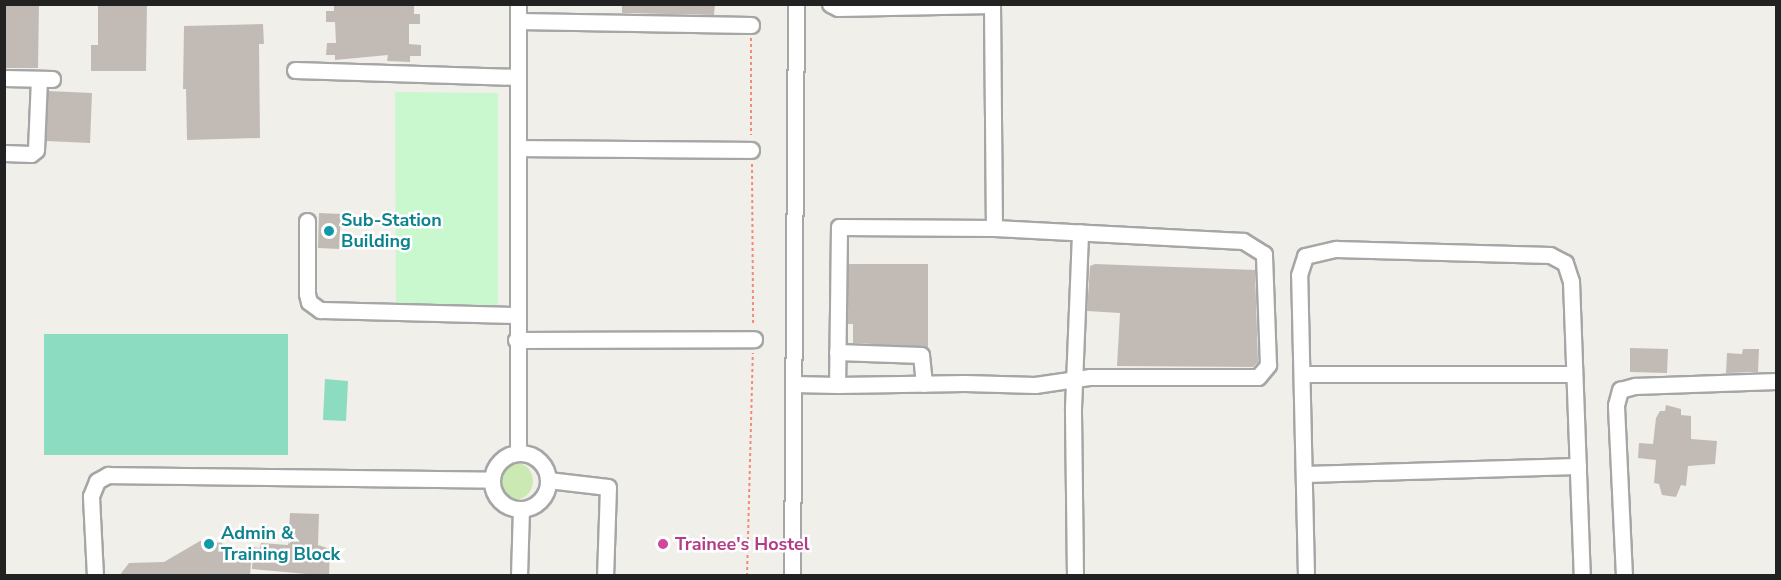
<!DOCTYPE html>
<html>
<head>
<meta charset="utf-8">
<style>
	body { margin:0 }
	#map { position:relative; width:1781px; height:580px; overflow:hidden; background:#f1efe9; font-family:"Nunito Sans",sans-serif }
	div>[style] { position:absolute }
	.grass>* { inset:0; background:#cbe9b2 }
	.round { border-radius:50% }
	.park>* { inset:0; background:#c9f8cf }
	.pitch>* { inset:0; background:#8bdcc0 }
	.building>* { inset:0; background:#c2bbb5 }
	.path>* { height:2px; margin-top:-1px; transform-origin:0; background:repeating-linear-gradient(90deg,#f58977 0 3px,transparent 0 6px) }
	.roads { filter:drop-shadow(2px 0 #a6a6a6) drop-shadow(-2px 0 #a6a6a6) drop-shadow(0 2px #a6a6a6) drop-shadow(0 -2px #a6a6a6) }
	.minor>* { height:15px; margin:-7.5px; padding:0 7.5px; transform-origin:7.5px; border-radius:7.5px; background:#fff }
	.minor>.ring { margin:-7.5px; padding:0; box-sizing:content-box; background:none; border:15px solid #fff; border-radius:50% }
	.dots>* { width:16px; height:16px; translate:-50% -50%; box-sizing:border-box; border:3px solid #fff; border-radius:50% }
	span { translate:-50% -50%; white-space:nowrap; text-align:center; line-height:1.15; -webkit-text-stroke:5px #fff; paint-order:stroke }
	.culture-label { font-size:18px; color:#0d838f; font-weight:700 }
	.left { translate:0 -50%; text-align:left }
	.hotel-label { font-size:18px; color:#b23c85; font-weight:700 }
	.frame { position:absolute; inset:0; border:6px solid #222; pointer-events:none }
</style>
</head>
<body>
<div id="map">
	<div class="grass">
		<i class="round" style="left:495px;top:462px;width:38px;height:38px"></i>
	</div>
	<div class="park">
		<i style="clip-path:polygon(395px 92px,498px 93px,498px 307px,396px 307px)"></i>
	</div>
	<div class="pitch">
		<i style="clip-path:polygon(44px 334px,288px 334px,288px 455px,44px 455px)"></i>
		<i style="clip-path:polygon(325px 379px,348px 381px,346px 421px,323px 420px)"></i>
	</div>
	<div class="building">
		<i style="clip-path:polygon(4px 4px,39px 4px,38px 68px,4px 68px)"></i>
		<i style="clip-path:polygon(98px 4px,147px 4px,146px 71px,91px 71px,91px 45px,98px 45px)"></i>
		<i style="clip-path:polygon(622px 4px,715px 4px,714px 15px,622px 13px)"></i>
		<i style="clip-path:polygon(334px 5px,414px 6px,414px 14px,420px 14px,420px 24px,409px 24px,409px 44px,421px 45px,421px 56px,410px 56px,410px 62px,387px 61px,388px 55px,335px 60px,335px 55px,326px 55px,327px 43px,336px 43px,335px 22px,326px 22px,326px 11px,334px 11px)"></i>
		<i style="clip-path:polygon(263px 24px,264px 44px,259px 44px,260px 138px,187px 140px,186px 89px,183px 89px,184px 26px)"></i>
		<i style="clip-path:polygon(48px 91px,92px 93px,90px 143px,46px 141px)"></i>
		<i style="clip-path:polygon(319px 213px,341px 214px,339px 249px,318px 248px)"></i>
		<i style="clip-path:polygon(848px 264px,928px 264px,928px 347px,853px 343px,853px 324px,848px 324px)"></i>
		<i style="clip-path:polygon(1095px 264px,1255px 270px,1258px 362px,1253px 367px,1117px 366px,1120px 313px,1087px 311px,1090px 266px)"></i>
		<i style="clip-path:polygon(1630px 348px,1668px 349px,1667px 373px,1630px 372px)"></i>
		<i style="clip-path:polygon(1743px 349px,1759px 349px,1758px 372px,1726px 373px,1727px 353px,1742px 354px)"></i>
		<i style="clip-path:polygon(1666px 405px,1681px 409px,1681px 415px,1691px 416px,1691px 439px,1717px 441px,1715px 464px,1688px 466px,1686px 486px,1681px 485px,1676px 497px,1662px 495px,1659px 484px,1654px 483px,1656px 460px,1638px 458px,1639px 443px,1653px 444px,1656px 418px,1660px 411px,1665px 411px)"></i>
		<i style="clip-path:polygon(290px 513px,319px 514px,318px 545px,330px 549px,329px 576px,252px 569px,253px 547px,260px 548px,261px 543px,288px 545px)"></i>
		<i style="clip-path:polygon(200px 541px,222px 543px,232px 561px,251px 562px,250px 576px,119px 576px,129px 563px,164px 562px)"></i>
	</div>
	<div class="path">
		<i style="left:751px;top:38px;width:97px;rotate:90deg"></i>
		<i style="left:752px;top:164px;width:160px;rotate:89.6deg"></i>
		<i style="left:747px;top:576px;width:223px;rotate:-88.5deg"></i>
	</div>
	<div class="roads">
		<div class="minor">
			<i style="left:518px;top:4px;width:449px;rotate:90deg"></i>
			<i style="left:830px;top:4px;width:9px;rotate:27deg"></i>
			<i style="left:838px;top:8px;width:154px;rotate:-1.1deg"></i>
			<i style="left:992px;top:4px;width:224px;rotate:89.5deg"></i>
			<i style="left:518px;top:21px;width:233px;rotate:1deg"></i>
			<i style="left:295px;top:70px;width:222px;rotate:1.8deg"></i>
			<i style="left:4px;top:78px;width:48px;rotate:1.2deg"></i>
			<i style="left:518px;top:148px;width:233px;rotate:0.5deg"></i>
			<i style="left:4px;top:153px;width:27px;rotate:2deg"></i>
			<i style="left:31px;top:154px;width:6px;rotate:-39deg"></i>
			<i style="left:36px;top:150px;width:71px;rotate:-87.6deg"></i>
			<i style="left:307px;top:221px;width:73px;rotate:90deg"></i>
			<i style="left:307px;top:294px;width:8px;rotate:76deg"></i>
			<i style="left:309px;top:302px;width:14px;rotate:36deg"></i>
			<i style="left:320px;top:310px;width:196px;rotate:1.5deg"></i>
			<i style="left:516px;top:340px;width:238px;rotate:-0.2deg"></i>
			<i style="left:837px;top:352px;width:84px;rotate:2deg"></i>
			<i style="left:921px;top:355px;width:29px;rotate:84deg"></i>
			<i style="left:1302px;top:374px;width:272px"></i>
			<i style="left:794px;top:384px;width:43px;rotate:1.3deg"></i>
			<i style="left:837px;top:385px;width:128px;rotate:-0.9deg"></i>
			<i style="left:965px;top:383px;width:70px;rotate:1.6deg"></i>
			<i style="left:1035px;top:385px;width:56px;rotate:-8.3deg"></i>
			<i style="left:1090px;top:377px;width:168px"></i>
			<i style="left:1258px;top:377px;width:16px;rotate:-50deg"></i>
			<i style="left:1268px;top:365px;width:111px;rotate:-92.1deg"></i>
			<i style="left:1264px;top:254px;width:25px;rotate:-148deg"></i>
			<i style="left:1243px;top:241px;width:249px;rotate:-177deg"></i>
			<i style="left:994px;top:228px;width:155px;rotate:-179.6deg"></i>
			<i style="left:839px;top:227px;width:158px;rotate:90.7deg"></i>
			<i class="ring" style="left:492px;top:453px;width:41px;height:41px"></i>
			<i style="left:1304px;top:474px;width:274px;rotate:-1.7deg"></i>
			<i style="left:548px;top:480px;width:60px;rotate:6.7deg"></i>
			<i style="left:608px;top:487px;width:89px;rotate:91.9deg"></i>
			<i style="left:95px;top:576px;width:80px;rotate:-92.9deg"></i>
			<i style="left:91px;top:496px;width:16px;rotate:-68deg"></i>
			<i style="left:97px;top:481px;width:13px;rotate:-29deg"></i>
			<i style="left:108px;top:475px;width:384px;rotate:0.7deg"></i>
			<i style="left:519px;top:576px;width:67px;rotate:-88.3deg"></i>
			<i style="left:792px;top:576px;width:572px;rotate:-89.6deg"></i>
			<i style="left:1075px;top:576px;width:168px;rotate:-90.7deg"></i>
			<i style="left:1073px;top:408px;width:176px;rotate:-87.7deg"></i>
			<i style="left:1306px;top:576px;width:301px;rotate:-91.3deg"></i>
			<i style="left:1299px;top:275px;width:20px;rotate:-72deg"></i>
			<i style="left:1305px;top:256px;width:32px;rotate:-13deg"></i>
			<i style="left:1336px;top:249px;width:214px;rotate:1.6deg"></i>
			<i style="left:1550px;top:255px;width:17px;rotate:28deg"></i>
			<i style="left:1565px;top:263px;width:19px;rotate:72deg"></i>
			<i style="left:1571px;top:281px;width:295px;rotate:87.9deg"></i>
			<i style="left:1624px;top:576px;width:171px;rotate:-92.7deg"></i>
			<i style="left:1616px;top:405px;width:16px;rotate:-75deg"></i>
			<i style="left:1620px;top:390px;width:16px;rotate:-15deg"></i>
			<i style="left:1635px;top:386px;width:141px;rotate:-2deg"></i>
		</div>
	</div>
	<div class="dots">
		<i style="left:329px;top:231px;background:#0f9aa8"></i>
		<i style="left:209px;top:544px;background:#0f9aa8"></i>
		<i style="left:663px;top:544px;background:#d1479c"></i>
	</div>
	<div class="culture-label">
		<span class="left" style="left:341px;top:231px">Sub-Station<br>Building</span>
		<span class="left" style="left:221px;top:544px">Admin &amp;<br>Training Block</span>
	</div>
	<div class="hotel-label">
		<span class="left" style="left:675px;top:544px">Trainee's Hostel</span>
	</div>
	<div class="frame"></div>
</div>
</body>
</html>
